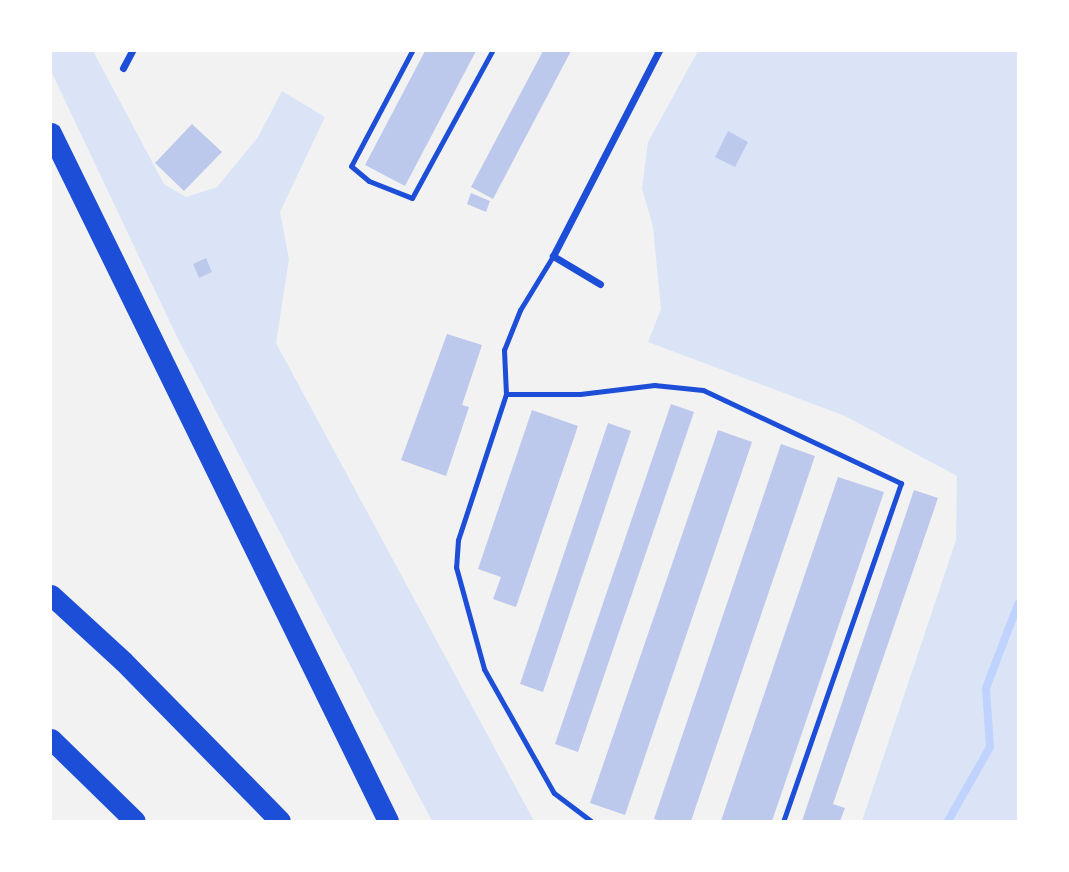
<!DOCTYPE html>
<html>
<head>
<meta charset="utf-8">
<style>
	body { margin:0 }
	#map { position:relative; width:1069px; height:872px; overflow:hidden; background:#f2f2f2; font-family:Quicksand,sans-serif }
	div>[style] { position:absolute }
	.green>* { inset:0; background:#dbe4f7 }
	.stream>* { height:8px; margin:-4px; padding:0 4px; transform-origin:4px; border-radius:4px; background:#bfd3fe }
	.building>* { inset:0; background:#bdc9ec }
	.service>* { height:5px; margin:-2.5px; padding:0 2.5px; transform-origin:2.5px; border-radius:2.5px; background:#1d4ed8 }
	.minor>* { height:7px; margin:-3.5px; padding:0 3.5px; transform-origin:3.5px; border-radius:3.5px; background:#1d4ed8 }
	.motorway>* { height:21px; margin:-10.5px; padding:0 10.5px; transform-origin:10.5px; border-radius:10.5px; background:#1d4ed8 }
	span { translate:-50% -50%; white-space:nowrap; text-align:center; line-height:1.15; -webkit-text-stroke:7px #fff; paint-order:stroke }
	.frame { position:absolute; inset:0; border:52px solid #fff; pointer-events:none }
</style>
</head>
<body>
<div id="map">
	<div class="green">
		<i style="clip-path:polygon(51px 51px,93px 51px,164px 184px,186px 197px,217px 187px,258px 137px,282px 91px,325px 117px,280px 212px,289px 259px,276px 343px,534px 821px,432px 821px,177px 337px,51px 71px)"></i>
		<i style="clip-path:polygon(698px 51px,1018px 51px,1018px 821px,862px 821px,956px 540px,957px 476px,845px 416px,648px 342px,661px 309px,653px 227px,642px 188px,648px 142px)"></i>
	</div>
	<div class="stream">
		<i style="left:948px;top:821px;width:85px;rotate:-60.4deg"></i>
		<i style="left:990px;top:747px;width:59px;rotate:-93.9deg"></i>
		<i style="left:986px;top:688px;width:90px;rotate:-69.1deg"></i>
	</div>
	<div class="building">
		<i style="clip-path:polygon(425px 51px,476px 51px,405px 186px,365px 165px)"></i>
		<i style="clip-path:polygon(543px 51px,571px 51px,493px 199px,471px 187px)"></i>
		<i style="clip-path:polygon(192px 124px,222px 152px,184px 191px,155px 163px)"></i>
		<i style="clip-path:polygon(728px 131px,748px 142px,735px 167px,715px 157px)"></i>
		<i style="clip-path:polygon(471px 193px,490px 201px,486px 212px,467px 204px)"></i>
		<i style="clip-path:polygon(206px 258px,212px 272px,199px 278px,193px 264px)"></i>
		<i style="clip-path:polygon(447px 334px,482px 345px,462px 405px,469px 407px,446px 476px,401px 460px)"></i>
		<i style="clip-path:polygon(671px 404px,694px 412px,578px 752px,555px 744px)"></i>
		<i style="clip-path:polygon(532px 410px,578px 426px,516px 607px,493px 599px,501px 577px,478px 569px)"></i>
		<i style="clip-path:polygon(608px 423px,631px 431px,543px 692px,520px 684px)"></i>
		<i style="clip-path:polygon(718px 430px,752px 442px,625px 815px,590px 803px)"></i>
		<i style="clip-path:polygon(781px 444px,815px 456px,691px 821px,662px 821px,654px 819px)"></i>
		<i style="clip-path:polygon(838px 477px,884px 492px,772px 821px,721px 821px)"></i>
		<i style="clip-path:polygon(914px 490px,938px 498px,833px 804px,845px 808px,840px 821px,802px 821px)"></i>
	</div>
	<div class="service">
		<i style="left:412px;top:51px;width:130px;rotate:117.9deg"></i>
		<i style="left:351px;top:166px;width:23px;rotate:40deg"></i>
		<i style="left:369px;top:181px;width:46px;rotate:21.6deg"></i>
		<i style="left:412px;top:198px;width:167px;rotate:-61.4deg"></i>
		<i style="left:553px;top:256px;width:63px;rotate:121.4deg"></i>
		<i style="left:520px;top:310px;width:43px;rotate:111.8deg"></i>
		<i style="left:504px;top:350px;width:44px;rotate:87.4deg"></i>
		<i style="left:506px;top:394px;width:154px;rotate:108.2deg"></i>
		<i style="left:458px;top:540px;width:27px;rotate:94deg"></i>
		<i style="left:456px;top:567px;width:106px;rotate:74.6deg"></i>
		<i style="left:484px;top:669px;width:142px;rotate:60.6deg"></i>
		<i style="left:554px;top:793px;width:46px;rotate:37.1deg"></i>
		<i style="left:506px;top:394px;width:74px"></i>
		<i style="left:580px;top:394px;width:75px;rotate:-6.9deg"></i>
		<i style="left:654px;top:385px;width:49px;rotate:5.8deg"></i>
		<i style="left:703px;top:390px;width:219px;rotate:25.2deg"></i>
		<i style="left:901px;top:483px;width:358px;rotate:109.2deg"></i>
	</div>
	<div class="minor">
		<i style="left:123px;top:68px;width:19px;rotate:-62deg"></i>
		<i style="left:600px;top:284px;width:55px;rotate:-149.2deg"></i>
		<i style="left:553px;top:256px;width:231px;rotate:-62.7deg"></i>
	</div>
	<div class="motorway">
		<i style="left:51px;top:133px;width:766px;rotate:63.9deg"></i>
		<i style="left:51px;top:595px;width:98px;rotate:42.5deg"></i>
		<i style="left:123px;top:661px;width:224px;rotate:45.5deg"></i>
		<i style="left:51px;top:739px;width:117px;rotate:44.3deg"></i>
	</div>
	<div class="frame"></div>
</div>
</body>
</html>
